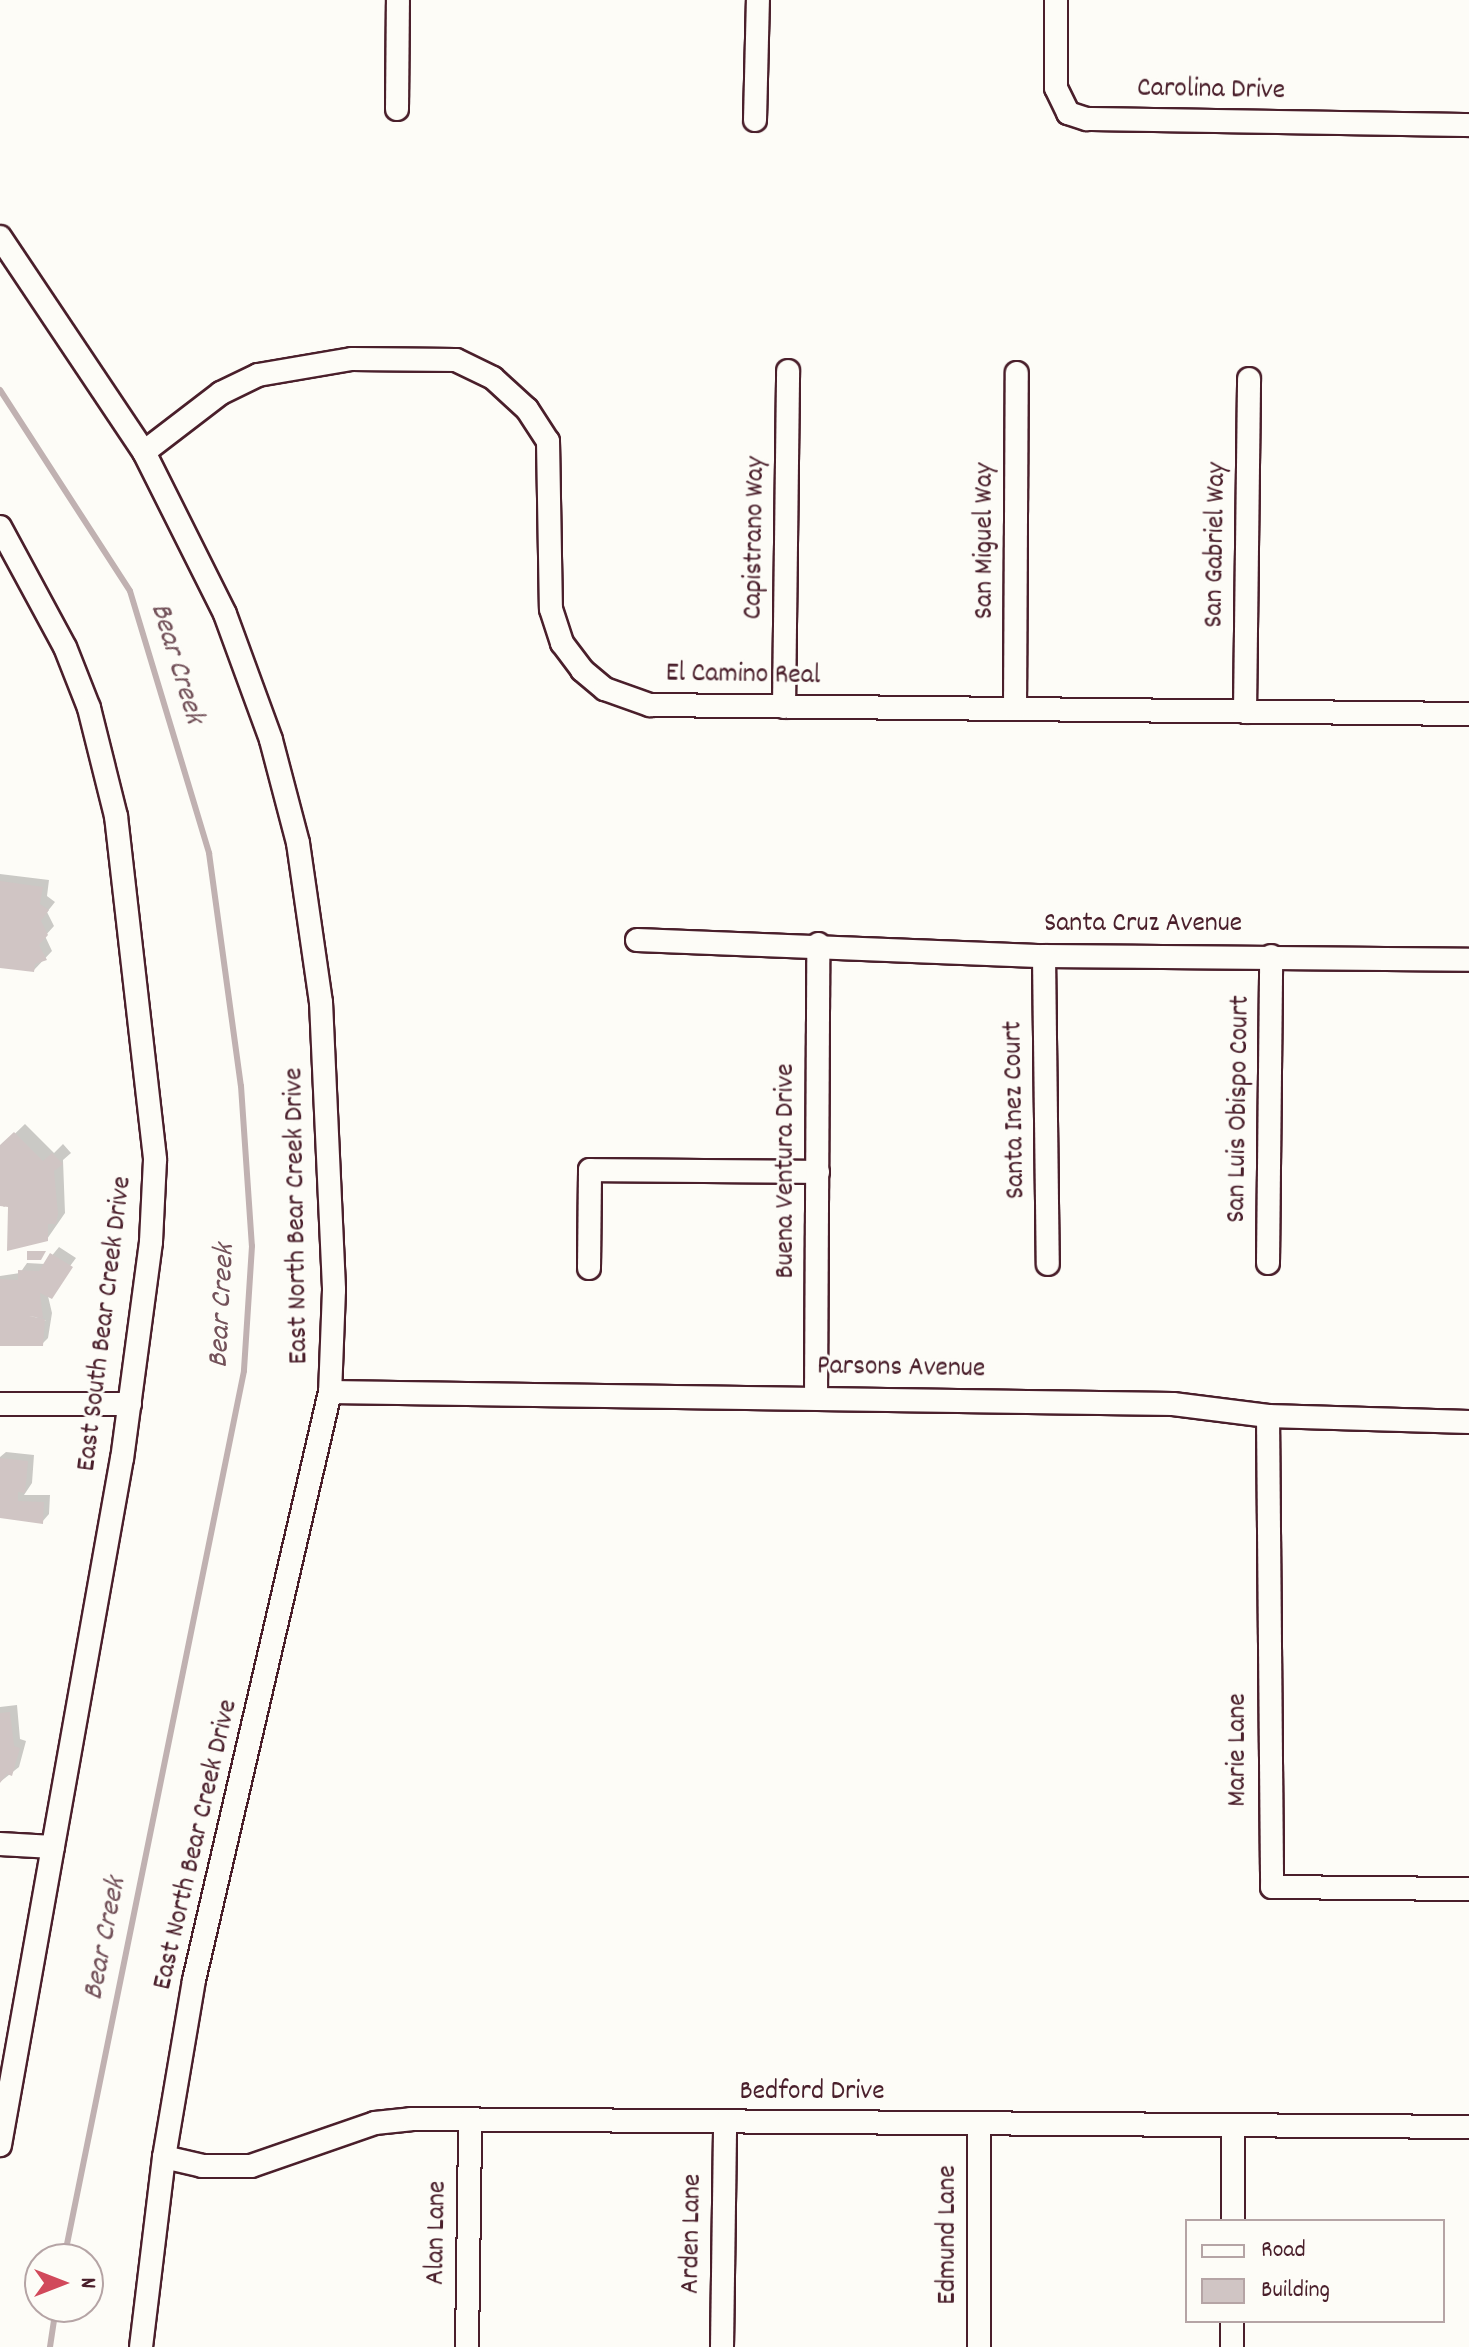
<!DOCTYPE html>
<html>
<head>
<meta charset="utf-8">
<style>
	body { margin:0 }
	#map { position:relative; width:1469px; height:2347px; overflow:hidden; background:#fdfcf7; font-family:Dekko,sans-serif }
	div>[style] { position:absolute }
	.shadow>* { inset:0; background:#0003 }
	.stream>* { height:6px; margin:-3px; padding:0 3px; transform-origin:3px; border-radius:3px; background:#c0b1b1 }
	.building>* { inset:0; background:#d0c5c4 }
	.roads { filter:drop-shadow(2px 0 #4a1f2b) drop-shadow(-2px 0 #4a1f2b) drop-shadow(0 2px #4a1f2b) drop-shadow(0 -2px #4a1f2b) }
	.minor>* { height:22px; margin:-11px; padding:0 11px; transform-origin:11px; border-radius:11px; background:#fdfcf7 }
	span { translate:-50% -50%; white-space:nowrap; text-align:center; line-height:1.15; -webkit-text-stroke:6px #fdfcf7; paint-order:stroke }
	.street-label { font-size:28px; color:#4a1f2b }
	.water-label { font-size:30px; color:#73525a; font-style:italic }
	.legend { position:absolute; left:1185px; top:2219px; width:260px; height:104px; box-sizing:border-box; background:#fdfcf7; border:2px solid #b5a4a5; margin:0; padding:10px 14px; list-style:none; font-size:24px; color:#4a1f2b }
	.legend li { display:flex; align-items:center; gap:16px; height:40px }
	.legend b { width:40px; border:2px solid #b5a4a5 }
	.north { position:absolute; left:24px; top:2243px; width:80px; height:80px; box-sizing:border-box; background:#fdfcf7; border:2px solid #b5a4a5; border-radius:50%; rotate:90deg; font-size:22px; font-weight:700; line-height:32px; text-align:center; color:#4a1f2b }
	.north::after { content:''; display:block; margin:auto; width:28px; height:36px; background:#d1495b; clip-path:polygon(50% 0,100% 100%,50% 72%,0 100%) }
</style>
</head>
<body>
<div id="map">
	<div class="shadow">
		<i style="clip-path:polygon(0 874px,49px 880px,47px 896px,55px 902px,47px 912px,54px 926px,45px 936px,52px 951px,34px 970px,0 966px)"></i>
		<i style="clip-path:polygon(25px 1124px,54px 1153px,63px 1144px,71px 1153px,63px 1160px,65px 1213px,47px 1239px,10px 1202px,4px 1207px,0 1203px,0 1148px)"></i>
		<i style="clip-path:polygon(evenodd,59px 1247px,76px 1258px,48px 1296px,52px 1313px,48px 1338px,41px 1345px,0 1344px,0 1276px,20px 1273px,27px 1263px,45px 1264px,59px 1247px,27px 1314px,46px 1321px,27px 1321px,27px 1314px)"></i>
		<i style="clip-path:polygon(6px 1452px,34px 1455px,32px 1483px,24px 1495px,50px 1495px,49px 1514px,42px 1522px,0 1516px,0 1457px)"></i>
		<i style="clip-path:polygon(17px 1705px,20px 1739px,26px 1741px,19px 1767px,0 1782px,0 1707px)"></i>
	</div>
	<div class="stream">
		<i style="left:0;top:390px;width:239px;rotate:57.1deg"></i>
		<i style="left:130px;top:591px;width:274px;rotate:73.2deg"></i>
		<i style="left:209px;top:853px;width:235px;rotate:82.2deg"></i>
		<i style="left:241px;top:1086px;width:160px;rotate:86.1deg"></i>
		<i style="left:252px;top:1246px;width:125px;rotate:93.7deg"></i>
		<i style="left:244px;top:1371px;width:906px;rotate:101.46deg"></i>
		<i style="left:50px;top:2347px;width:40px;rotate:-81.5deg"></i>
	</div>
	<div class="building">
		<i style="clip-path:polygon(0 881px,43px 887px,40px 904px,49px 910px,41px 921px,48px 935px,39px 945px,47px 960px,35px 964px,34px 972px,0 968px)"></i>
		<i style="clip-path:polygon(14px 1132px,43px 1161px,52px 1153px,63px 1164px,54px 1171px,58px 1214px,56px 1224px,48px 1224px,48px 1241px,7px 1251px,8px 1207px,0 1206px,0 1145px)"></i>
		<i style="clip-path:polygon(27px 1251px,46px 1251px,41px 1260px,27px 1260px)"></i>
		<i style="clip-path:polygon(50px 1253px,73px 1267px,52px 1299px,40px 1293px,43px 1318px,29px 1316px,45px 1319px,43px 1346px,0 1346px,0 1279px,18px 1280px,18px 1270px,39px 1271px)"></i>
		<i style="clip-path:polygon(0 1458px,28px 1461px,25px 1493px,18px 1492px,18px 1501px,44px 1502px,43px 1524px,0 1518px)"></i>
		<i style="clip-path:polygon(10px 1712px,14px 1746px,20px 1748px,12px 1776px,7px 1774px,0 1783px,0 1713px)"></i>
	</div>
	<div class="roads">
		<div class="minor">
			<i style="left:1056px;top:0;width:88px;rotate:90deg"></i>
			<i style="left:1056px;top:88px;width:28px;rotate:64deg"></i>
			<i style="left:1068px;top:113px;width:20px;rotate:18deg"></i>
			<i style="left:1087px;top:119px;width:382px;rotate:0.9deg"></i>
			<i style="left:397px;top:109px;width:109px;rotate:-89.5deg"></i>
			<i style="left:755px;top:120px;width:120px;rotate:-88.6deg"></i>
			<i style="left:0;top:237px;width:259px;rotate:56.2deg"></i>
			<i style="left:144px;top:452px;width:181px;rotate:63.4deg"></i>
			<i style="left:225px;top:614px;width:134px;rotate:69.9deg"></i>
			<i style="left:271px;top:740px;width:106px;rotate:75.3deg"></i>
			<i style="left:298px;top:843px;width:161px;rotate:81.8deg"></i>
			<i style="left:321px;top:1002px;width:288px;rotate:87.4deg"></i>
			<i style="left:334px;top:1290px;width:102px;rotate:92.2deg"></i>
			<i style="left:330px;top:1392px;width:604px;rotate:103.02deg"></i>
			<i style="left:194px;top:1980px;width:180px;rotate:99.6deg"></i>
			<i style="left:164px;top:2157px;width:191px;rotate:96.9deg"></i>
			<i style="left:144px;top:452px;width:97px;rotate:-37.5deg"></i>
			<i style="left:221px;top:393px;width:41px;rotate:-25.9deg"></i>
			<i style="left:258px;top:375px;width:95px;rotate:-9.7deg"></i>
			<i style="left:352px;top:359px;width:104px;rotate:0.6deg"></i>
			<i style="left:456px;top:360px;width:41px;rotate:25.9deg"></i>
			<i style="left:493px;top:378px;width:46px;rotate:42.4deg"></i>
			<i style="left:527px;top:409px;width:38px;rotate:57deg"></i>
			<i style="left:548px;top:441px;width:168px;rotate:89deg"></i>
			<i style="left:551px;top:609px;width:36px;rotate:72deg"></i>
			<i style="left:562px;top:643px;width:34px;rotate:53deg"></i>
			<i style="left:582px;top:670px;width:30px;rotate:40deg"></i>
			<i style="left:605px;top:689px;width:48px;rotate:19.6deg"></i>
			<i style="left:650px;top:705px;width:819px;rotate:0.63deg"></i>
			<i style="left:0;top:527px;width:136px;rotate:61.6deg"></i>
			<i style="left:65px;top:647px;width:66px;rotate:68.5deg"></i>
			<i style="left:89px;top:708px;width:111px;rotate:76deg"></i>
			<i style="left:116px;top:816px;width:346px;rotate:83.5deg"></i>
			<i style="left:155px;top:1160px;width:82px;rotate:92.8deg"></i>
			<i style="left:151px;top:1242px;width:218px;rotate:97.6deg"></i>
			<i style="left:122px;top:1458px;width:698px;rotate:100.07deg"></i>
			<i style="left:784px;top:707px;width:336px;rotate:-89.3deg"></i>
			<i style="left:1015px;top:709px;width:336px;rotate:-89.7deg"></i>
			<i style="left:1245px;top:712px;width:333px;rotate:-89.3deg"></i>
			<i style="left:637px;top:940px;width:407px;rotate:2.3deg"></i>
			<i style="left:1044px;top:956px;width:425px;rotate:0.5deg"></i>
			<i style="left:1044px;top:956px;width:308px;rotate:89.3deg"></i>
			<i style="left:1268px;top:1263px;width:307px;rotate:-89.4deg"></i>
			<i style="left:589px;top:1268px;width:98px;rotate:-89.4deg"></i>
			<i style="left:590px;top:1170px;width:228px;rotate:0.5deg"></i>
			<i style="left:330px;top:1392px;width:843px;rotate:0.82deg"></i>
			<i style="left:1173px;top:1404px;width:96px;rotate:7.2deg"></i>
			<i style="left:1268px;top:1416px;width:201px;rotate:1.7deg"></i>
			<i style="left:816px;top:1398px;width:454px;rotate:-89.7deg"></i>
			<i style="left:0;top:1404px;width:130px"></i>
			<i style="left:1268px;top:1416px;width:471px;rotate:89.5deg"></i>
			<i style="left:1272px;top:1887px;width:197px;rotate:0.6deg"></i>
			<i style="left:0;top:1844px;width:53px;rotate:3.2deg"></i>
			<i style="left:164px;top:2157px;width:39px;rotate:13deg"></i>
			<i style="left:202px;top:2166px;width:49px"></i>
			<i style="left:251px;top:2166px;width:131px;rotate:-19.1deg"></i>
			<i style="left:375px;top:2123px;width:36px;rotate:-6deg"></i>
			<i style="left:411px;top:2119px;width:1058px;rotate:0.43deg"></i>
			<i style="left:1233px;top:2221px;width:95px;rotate:-90deg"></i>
			<i style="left:467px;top:2347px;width:227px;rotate:-89.2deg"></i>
			<i style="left:722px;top:2347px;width:225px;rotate:-89.2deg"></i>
			<i style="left:979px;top:2347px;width:223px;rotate:-90deg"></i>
			<i style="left:1232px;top:2347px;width:26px;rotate:-90deg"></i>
		</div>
	</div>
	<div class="street-label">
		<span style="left:1211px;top:91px;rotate:1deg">Carolina Drive</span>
		<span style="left:756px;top:538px;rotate:-89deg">Capistrano Way</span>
		<span style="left:986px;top:541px;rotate:-90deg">San Miguel Way</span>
		<span style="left:1217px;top:545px;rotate:-89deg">San Gabriel Way</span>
		<span style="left:743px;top:676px;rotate:1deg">El Camino Real</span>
		<span style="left:1143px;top:925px">Santa Cruz Avenue</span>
		<span style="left:1240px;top:1109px;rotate:-89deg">San Luis Obispo Court</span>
		<span style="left:1016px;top:1110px;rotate:-91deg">Santa Inez Court</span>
		<span style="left:787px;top:1171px;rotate:-90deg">Buena Ventura Drive</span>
		<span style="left:298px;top:1216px;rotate:-91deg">East North Bear Creek Drive</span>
		<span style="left:106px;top:1324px;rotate:-83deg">East South Bear Creek Drive</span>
		<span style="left:901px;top:1369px;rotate:1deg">Parsons Avenue</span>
		<span style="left:1239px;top:1750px;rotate:-90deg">Marie Lane</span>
		<span style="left:197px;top:1845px;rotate:-77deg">East North Bear Creek Drive</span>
		<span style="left:812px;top:2093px">Bedford Drive</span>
		<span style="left:438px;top:2233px;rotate:-89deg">Alan Lane</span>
		<span style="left:693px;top:2234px;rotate:-89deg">Arden Lane</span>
		<span style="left:949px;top:2235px;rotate:-90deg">Edmund Lane</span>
	</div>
	<div class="water-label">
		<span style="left:175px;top:664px;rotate:73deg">Bear Creek</span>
		<span style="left:224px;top:1306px;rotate:-87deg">Bear Creek</span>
		<span style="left:107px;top:1939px;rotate:-79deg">Bear Creek</span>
	</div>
	<ul class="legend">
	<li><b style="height:10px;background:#fdfcf7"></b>Road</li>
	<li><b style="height:22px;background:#d0c5c4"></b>Building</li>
	</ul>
	<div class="north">N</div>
</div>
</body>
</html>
